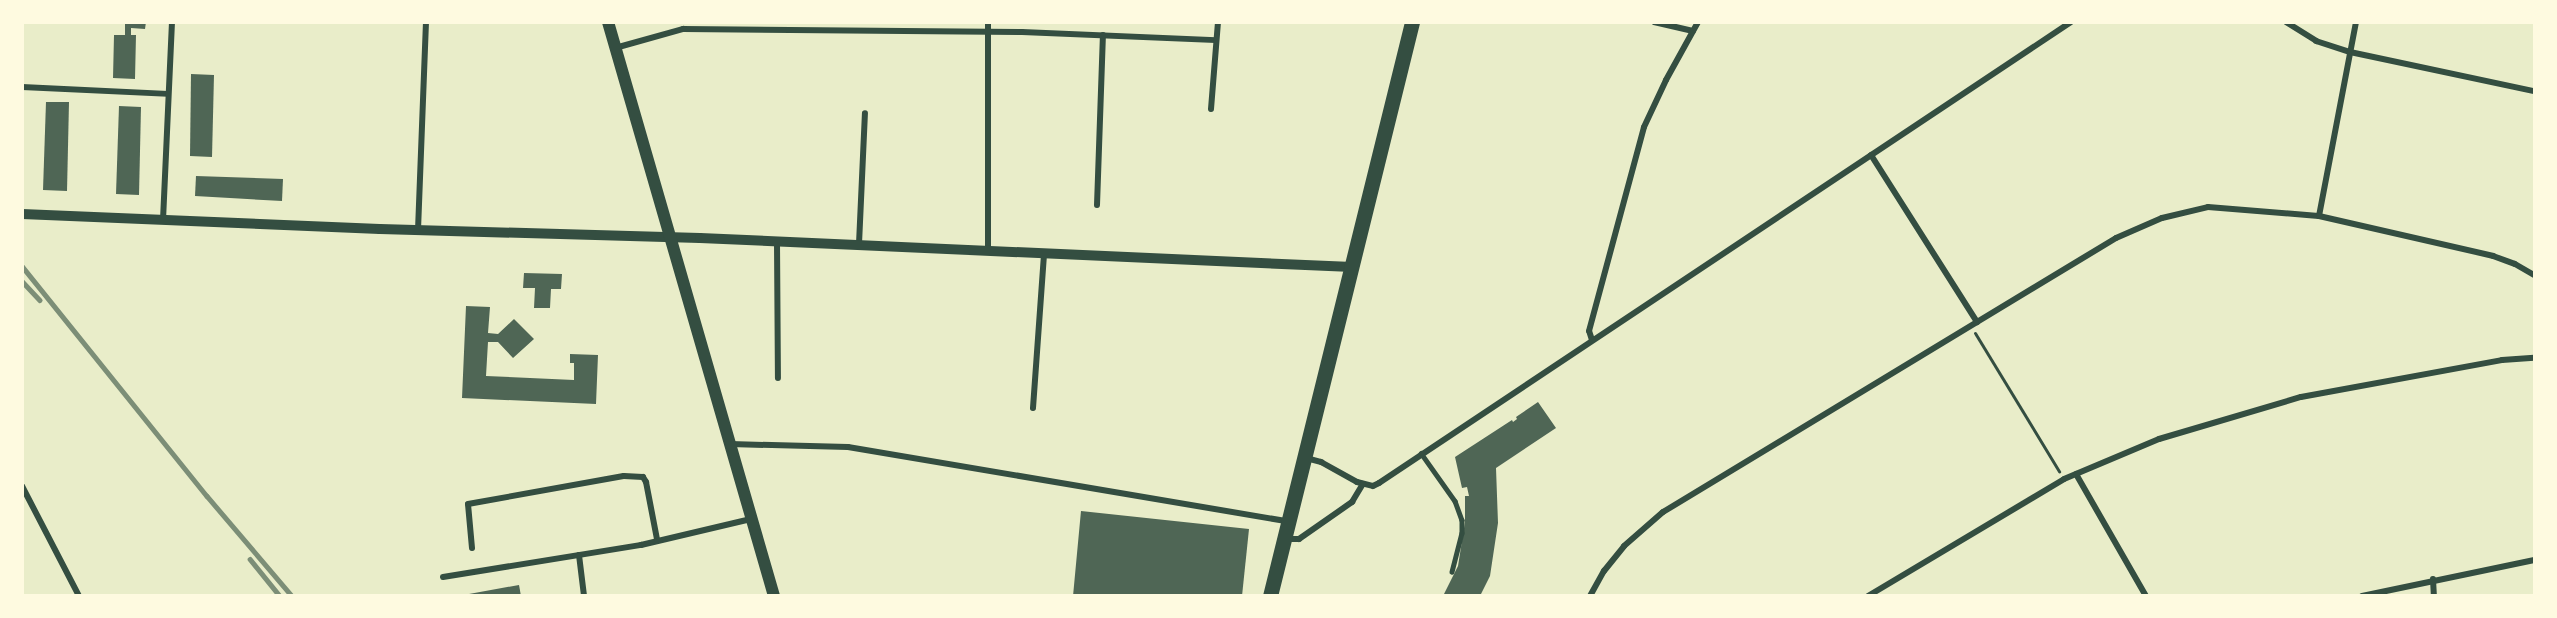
<!DOCTYPE html>
<html>
<head>
<meta charset="utf-8">
<style>
	body { margin:0 }
	#map { position:relative; width:2557px; height:618px; overflow:hidden; background:#e9edc9; font-family:"Golos Text",sans-serif }
	div>[style] { position:absolute }
	.building>* { inset:0; background:#4f6655 }
	.path>* { height:3px; margin:-1.5px; padding:0 1.5px; transform-origin:1.5px; border-radius:1.5px; background:#344e41 }
	.service>* { height:4.5px; margin:-2.25px; padding:0 2.25px; transform-origin:2.25px; border-radius:2.25px; background:#344e41 }
	.minor>* { height:6px; margin:-3px; padding:0 3px; transform-origin:3px; border-radius:3px; background:#344e41 }
	.tertiary>* { height:10px; margin:-5px; padding:0 5px; transform-origin:5px; border-radius:5px; background:#344e41 }
	.secondary>* { height:12px; margin:-6px; padding:0 6px; transform-origin:6px; border-radius:6px; background:#344e41 }
	.primary>* { height:15px; margin:-7.5px; padding:0 7.5px; transform-origin:7.5px; border-radius:7.5px; background:#344e41 }
	.rail>* { height:4.5px; margin:-2.25px; padding:0 2.25px; transform-origin:2.25px; border-radius:2.25px; background:#7c8e77 }
	span { translate:-50% -50%; white-space:nowrap; text-align:center; line-height:1.15; -webkit-text-stroke:4.5px #fefae0; paint-order:stroke }
	.frame { position:absolute; inset:0; border:24px solid #fefae0; pointer-events:none }
</style>
</head>
<body>
<div id="map">
	<div class="building">
		<i style="clip-path:polygon(125px 22px,146px 22px,145px 29px,131px 28px,131px 35px,136px 35px,135px 79px,113px 78px,114px 35px,125px 35px)"></i>
		<i style="clip-path:polygon(191px 74px,214px 75px,212px 157px,190px 156px)"></i>
		<i style="clip-path:polygon(46px 102px,69px 102px,67px 191px,43px 190px)"></i>
		<i style="clip-path:polygon(119px 106px,141px 107px,139px 195px,116px 194px)"></i>
		<i style="clip-path:polygon(196px 176px,283px 179px,282px 201px,195px 196px)"></i>
		<i style="clip-path:polygon(524px 273px,562px 274px,561px 289px,551px 289px,550px 308px,534px 308px,535px 288px,523px 288px)"></i>
		<i style="clip-path:polygon(466px 306px,490px 307px,488px 333px,498px 334px,514px 319px,534px 339px,513px 358px,498px 342px,488px 342px,486px 376px,574px 380px,574px 363px,570px 363px,570px 354px,598px 355px,596px 404px,462px 398px)"></i>
		<i style="clip-path:polygon(1538px 402px,1556px 428px,1496px 468px,1498px 523px,1490px 576px,1480px 596px,1447px 596px,1444px 594px,1458px 566px,1465px 522px,1465px 496px,1469px 496px,1467px 487px,1462px 488px,1455px 457px,1512px 420px,1513px 422px,1517px 419px,1516px 417px)"></i>
		<i style="clip-path:polygon(1081px 511px,1249px 529px,1242px 596px,1073px 596px)"></i>
		<i style="clip-path:polygon(519px 585px,521px 596px,469px 596px,469px 594px)"></i>
	</div>
	<div class="path">
		<i style="left:1975px;top:333px;width:162px;rotate:58.7deg"></i>
	</div>
	<div class="service">
		<i style="left:1421px;top:453px;width:59px;rotate:54.7deg"></i>
		<i style="left:1455px;top:501px;width:20px;rotate:70deg"></i>
		<i style="left:1462px;top:520px;width:13px;rotate:90deg"></i>
		<i style="left:1462px;top:533px;width:40px;rotate:104.4deg"></i>
	</div>
	<div class="minor">
		<i style="left:988px;top:22px;width:230px;rotate:90deg"></i>
		<i style="left:1654px;top:22px;width:40px;rotate:13deg"></i>
		<i style="left:2286px;top:22px;width:36px;rotate:32deg"></i>
		<i style="left:2316px;top:41px;width:36px;rotate:18deg"></i>
		<i style="left:2350px;top:52px;width:188px;rotate:12deg"></i>
		<i style="left:615px;top:48px;width:71px;rotate:-15.6deg"></i>
		<i style="left:683px;top:29px;width:339px;rotate:0.5deg"></i>
		<i style="left:1022px;top:32px;width:194px;rotate:2.4deg"></i>
		<i style="left:22px;top:87px;width:146px;rotate:2.7deg"></i>
		<i style="left:1211px;top:109px;width:87px;rotate:-85.4deg"></i>
		<i style="left:1871px;top:155px;width:198px;rotate:57.6deg"></i>
		<i style="left:1097px;top:205px;width:170px;rotate:-88deg"></i>
		<i style="left:2319px;top:216px;width:197px;rotate:-79.2deg"></i>
		<i style="left:163px;top:220px;width:198px;rotate:-87.4deg"></i>
		<i style="left:418px;top:230px;width:208px;rotate:-87.8deg"></i>
		<i style="left:777px;top:243px;width:135px;rotate:89.6deg"></i>
		<i style="left:859px;top:244px;width:131px;rotate:-87.4deg"></i>
		<i style="left:1592px;top:340px;width:9px;rotate:-108deg"></i>
		<i style="left:1589px;top:331px;width:211px;rotate:-74.9deg"></i>
		<i style="left:1644px;top:127px;width:52px;rotate:-64.9deg"></i>
		<i style="left:1666px;top:80px;width:66px;rotate:-61.1deg"></i>
		<i style="left:1033px;top:408px;width:155px;rotate:-85.9deg"></i>
		<i style="left:730px;top:444px;width:118px;rotate:1.5deg"></i>
		<i style="left:848px;top:447px;width:444px;rotate:9.6deg"></i>
		<i style="left:1306px;top:458px;width:16px;rotate:15deg"></i>
		<i style="left:1321px;top:462px;width:41px;rotate:29.1deg"></i>
		<i style="left:1357px;top:482px;width:16px;rotate:14deg"></i>
		<i style="left:1373px;top:486px;width:7px;rotate:-27deg"></i>
		<i style="left:1379px;top:483px;width:831px;rotate:-33.67deg"></i>
		<i style="left:2076px;top:474px;width:141px;rotate:60.2deg"></i>
		<i style="left:22px;top:486px;width:124px;rotate:62.6deg"></i>
		<i style="left:1284px;top:539px;width:15px"></i>
		<i style="left:1299px;top:539px;width:65px;rotate:-34.9deg"></i>
		<i style="left:1352px;top:502px;width:21px;rotate:-59deg"></i>
		<i style="left:472px;top:548px;width:44px;rotate:-95.2deg"></i>
		<i style="left:468px;top:504px;width:158px;rotate:-10.2deg"></i>
		<i style="left:624px;top:476px;width:19px;rotate:3deg"></i>
		<i style="left:643px;top:477px;width:6px;rotate:59deg"></i>
		<i style="left:646px;top:482px;width:58px;rotate:79.1deg"></i>
		<i style="left:579px;top:555px;width:41px;rotate:83deg"></i>
		<i style="left:443px;top:577px;width:201px;rotate:-9.2deg"></i>
		<i style="left:641px;top:545px;width:113px;rotate:-13.3deg"></i>
		<i style="left:2433px;top:579px;width:17px;rotate:87deg"></i>
		<i style="left:1590px;top:596px;width:29px;rotate:-61deg"></i>
		<i style="left:1604px;top:571px;width:32px;rotate:-51deg"></i>
		<i style="left:1624px;top:546px;width:52px;rotate:-41.1deg"></i>
		<i style="left:1663px;top:512px;width:529px;rotate:-31.17deg"></i>
		<i style="left:2116px;top:238px;width:50px;rotate:-23.5deg"></i>
		<i style="left:2162px;top:218px;width:47px;rotate:-13.4deg"></i>
		<i style="left:2208px;top:207px;width:111px;rotate:4.6deg"></i>
		<i style="left:2319px;top:216px;width:179px;rotate:12.9deg"></i>
		<i style="left:2493px;top:256px;width:23px;rotate:20deg"></i>
		<i style="left:2515px;top:264px;width:22px;rotate:30deg"></i>
		<i style="left:1868px;top:596px;width:228px;rotate:-30.8deg"></i>
		<i style="left:2064px;top:479px;width:103px;rotate:-22.8deg"></i>
		<i style="left:2159px;top:439px;width:148px;rotate:-16.5deg"></i>
		<i style="left:2301px;top:397px;width:204px;rotate:-10.4deg"></i>
		<i style="left:2502px;top:360px;width:32px;rotate:-4deg"></i>
		<i style="left:2362px;top:596px;width:176px;rotate:-11.8deg"></i>
	</div>
	<div class="tertiary">
		<i style="left:22px;top:214px;width:358px;rotate:2.4deg"></i>
		<i style="left:380px;top:229px;width:320px;rotate:1.6deg"></i>
		<i style="left:700px;top:238px;width:653px;rotate:2.55deg"></i>
	</div>
	<div class="secondary">
		<i style="left:608px;top:22px;width:598px;rotate:73.87deg"></i>
	</div>
	<div class="primary">
		<i style="left:1270px;top:596px;width:591px;rotate:-76.1deg"></i>
	</div>
	<div class="rail">
		<i style="left:22px;top:266px;width:295px;rotate:51.2deg"></i>
		<i style="left:207px;top:496px;width:131px;rotate:49.6deg"></i>
		<i style="left:22px;top:281px;width:26px;rotate:47deg"></i>
		<i style="left:250px;top:559px;width:48px;rotate:51deg"></i>
	</div>
	<div class="frame"></div>
</div>
</body>
</html>
